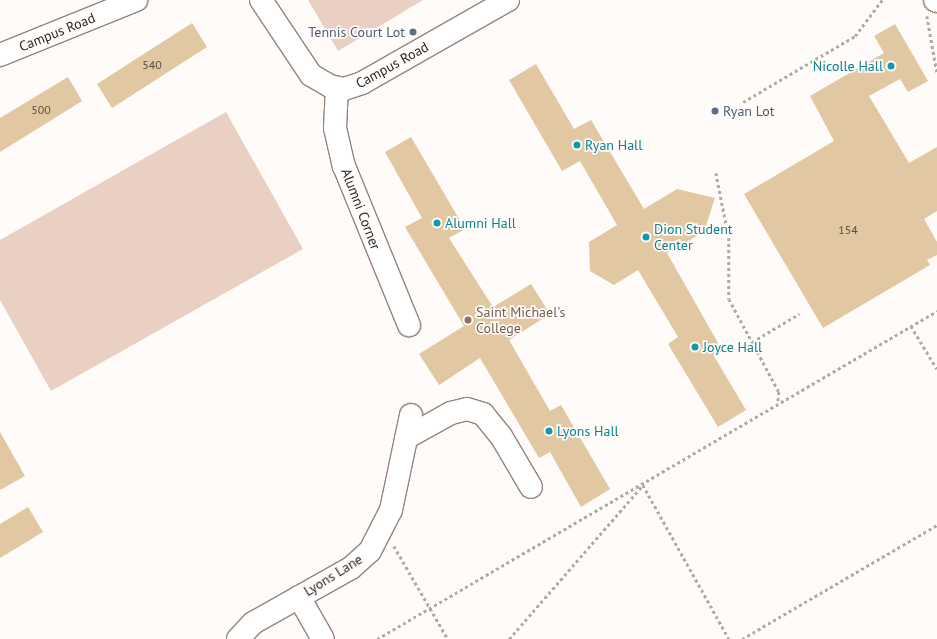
<!DOCTYPE html>
<html>
<head>
<meta charset="utf-8">
<style>
	body { margin:0 }
	#map { position:relative; width:937px; height:639px; overflow:hidden; background:#fefbf9; font-family:"PT Sans",sans-serif }
	div>[style] { position:absolute }
	.green>* { inset:0; background:#ead0c2 }
	.building>* { inset:0; background:#e1c7a2 }
	.path>* { height:2.5px; margin-top:-1.25px; transform-origin:0; background:repeating-linear-gradient(90deg,#aeaaa8 0 3px,transparent 0 6px) }
	.roads { filter:drop-shadow(1px 0 #93857e) drop-shadow(-1px 0 #93857e) drop-shadow(0 1px #93857e) drop-shadow(0 -1px #93857e) }
	.minor>* { height:22px; margin:-11px; padding:0 11px; transform-origin:11px; border-radius:11px; background:#fff }
	.dots>* { width:11px; height:11px; translate:-50% -50%; box-sizing:border-box; border:2px solid #fefbf9; border-radius:50% }
	span { translate:-50% -50%; white-space:nowrap; text-align:center; line-height:1.15; -webkit-text-stroke:3.5px #fefbf9; paint-order:stroke }
	.number-label { font-size:12px; color:#594f44 }
	.number-label span { -webkit-text-stroke-width:0 }
	.street-label { font-size:14px; color:#2c2724 }
	.service-label { font-size:14px; color:#4e5e75 }
	.right { translate:-100% -50%; text-align:right }
	.left { translate:0 -50%; text-align:left }
	.culture-label { font-size:14px; color:#0d838f }
	.education-label { font-size:14px; color:#785e54 }
</style>
</head>
<body>
<div id="map">
	<div class="green">
		<i style="clip-path:polygon(308px 0,423px 0,338px 51px)"></i>
		<i style="clip-path:polygon(226px 112px,303px 249px,51px 391px,0 300px,0 240px)"></i>
	</div>
	<div class="building">
		<i style="clip-path:polygon(192px 23px,207px 47px,112px 108px,97px 84px)"></i>
		<i style="clip-path:polygon(895px 24px,928px 81px,908px 92px,900px 79px,869px 96px,909px 163px,937px 147px,937px 211px,924px 219px,937px 242px,937px 255px,927px 260px,930px 265px,823px 328px,744px 194px,834px 141px,810px 96px,884px 53px,874px 36px)"></i>
		<i style="clip-path:polygon(536px 64px,574px 129px,591px 120px,644px 209px,677px 189px,715px 198px,704px 232px,667px 253px,722px 350px,714px 356px,746px 410px,718px 427px,668px 344px,678px 337px,638px 270px,614px 285px,590px 271px,589px 242px,617px 225px,580px 161px,562px 171px,509px 80px)"></i>
		<i style="clip-path:polygon(68px 77px,82px 101px,0 152px,0 118px)"></i>
		<i style="clip-path:polygon(411px 137px,465px 229px,449px 238px,493px 307px,531px 284px,550px 314px,509px 340px,550px 411px,561px 405px,610px 489px,581px 507px,550px 452px,539px 458px,480px 358px,439px 385px,419px 354px,464px 326px,405px 227px,422px 218px,385px 152px)"></i>
		<i style="clip-path:polygon(0 432px,25px 476px,0 490px)"></i>
		<i style="clip-path:polygon(28px 507px,43px 532px,0 558px,0 524px)"></i>
	</div>
	<div class="path">
		<i style="left:927px;top:16px;width:57px;rotate:79.9deg"></i>
		<i style="left:743px;top:102px;width:130px;rotate:-30.5deg"></i>
		<i style="left:855px;top:36px;width:45px;rotate:-53.1deg"></i>
		<i style="left:716px;top:173px;width:66px;rotate:78.7deg"></i>
		<i style="left:729px;top:238px;width:61px;rotate:90deg"></i>
		<i style="left:729px;top:299px;width:106px;rotate:61.7deg"></i>
		<i style="left:779px;top:392px;width:12px;rotate:95deg"></i>
		<i style="left:911px;top:326px;width:50px;rotate:58.8deg"></i>
		<i style="left:752px;top:342px;width:55px;rotate:-30.8deg"></i>
		<i style="left:394px;top:546px;width:108px;rotate:59.9deg"></i>
		<i style="left:377px;top:639px;width:649px;rotate:-30.36deg"></i>
		<i style="left:509px;top:639px;width:204px;rotate:-49deg"></i>
		<i style="left:643px;top:485px;width:176px;rotate:60.8deg"></i>
		<i style="left:742px;top:639px;width:226px;rotate:-30.3deg"></i>
	</div>
	<div class="roads">
		<div class="minor">
			<i style="left:261px;top:0;width:90px;rotate:56.3deg"></i>
			<i style="left:311px;top:75px;width:22px;rotate:30deg"></i>
			<i style="left:330px;top:86px;width:14px;rotate:12deg"></i>
			<i style="left:344px;top:89px;width:19px;rotate:-18deg"></i>
			<i style="left:362px;top:83px;width:168px;rotate:-29.6deg"></i>
			<i style="left:935px;top:0;width:2px;rotate:27deg"></i>
			<i style="left:0;top:55px;width:147px;rotate:-22deg"></i>
			<i style="left:337px;top:88px;width:40px;rotate:92.9deg"></i>
			<i style="left:335px;top:128px;width:39px;rotate:77deg"></i>
			<i style="left:344px;top:166px;width:172px;rotate:67.8deg"></i>
			<i style="left:406px;top:438px;width:51px;rotate:-29.1deg"></i>
			<i style="left:451px;top:413px;width:16px;rotate:-14deg"></i>
			<i style="left:467px;top:409px;width:17px;rotate:17deg"></i>
			<i style="left:483px;top:414px;width:28px;rotate:51deg"></i>
			<i style="left:501px;top:436px;width:59px;rotate:59.5deg"></i>
			<i style="left:299px;top:597px;width:48px;rotate:60.3deg"></i>
			<i style="left:238px;top:639px;width:22px;rotate:-47deg"></i>
			<i style="left:253px;top:623px;width:112px;rotate:-29.3deg"></i>
			<i style="left:351px;top:568px;width:25px;rotate:-42deg"></i>
			<i style="left:370px;top:551px;width:46px;rotate:-62.9deg"></i>
			<i style="left:391px;top:510px;width:97px;rotate:-78.1deg"></i>
		</div>
	</div>
	<div class="dots">
		<i style="left:413px;top:32px;background:#5c6f8a"></i>
		<i style="left:891px;top:66px;background:#0f9aa8"></i>
		<i style="left:715px;top:111px;background:#5c6f8a"></i>
		<i style="left:577px;top:145px;background:#0f9aa8"></i>
		<i style="left:437px;top:223px;background:#0f9aa8"></i>
		<i style="left:646px;top:237px;background:#0f9aa8"></i>
		<i style="left:468px;top:320px;background:#8d6e63"></i>
		<i style="left:695px;top:347px;background:#0f9aa8"></i>
		<i style="left:549px;top:431px;background:#0f9aa8"></i>
	</div>
	<div class="number-label">
		<span style="left:152px;top:65px">540</span>
		<span style="left:41px;top:110px">500</span>
		<span style="left:848px;top:230px">154</span>
	</div>
	<div class="street-label">
		<span style="left:57px;top:32px;rotate:-22deg">Campus Road</span>
		<span style="left:392px;top:65px;rotate:-29deg">Campus Road</span>
		<span style="left:361px;top:209px;rotate:69deg">Alumni Corner</span>
		<span style="left:333px;top:575px;rotate:-32deg">Lyons Lane</span>
	</div>
	<div class="service-label">
		<span class="right" style="left:405px;top:32px">Tennis Court Lot</span>
		<span class="left" style="left:723px;top:111px">Ryan Lot</span>
	</div>
	<div class="culture-label">
		<span class="right" style="left:883px;top:66px">Nicolle Hall</span>
		<span class="left" style="left:585px;top:145px">Ryan Hall</span>
		<span class="left" style="left:445px;top:223px">Alumni Hall</span>
		<span class="left" style="left:654px;top:237px">Dion Student<br>Center</span>
		<span class="left" style="left:703px;top:347px">Joyce Hall</span>
		<span class="left" style="left:557px;top:431px">Lyons Hall</span>
	</div>
	<div class="education-label">
		<span class="left" style="left:476px;top:320px">Saint Michael's<br>College</span>
	</div>
</div>
</body>
</html>
